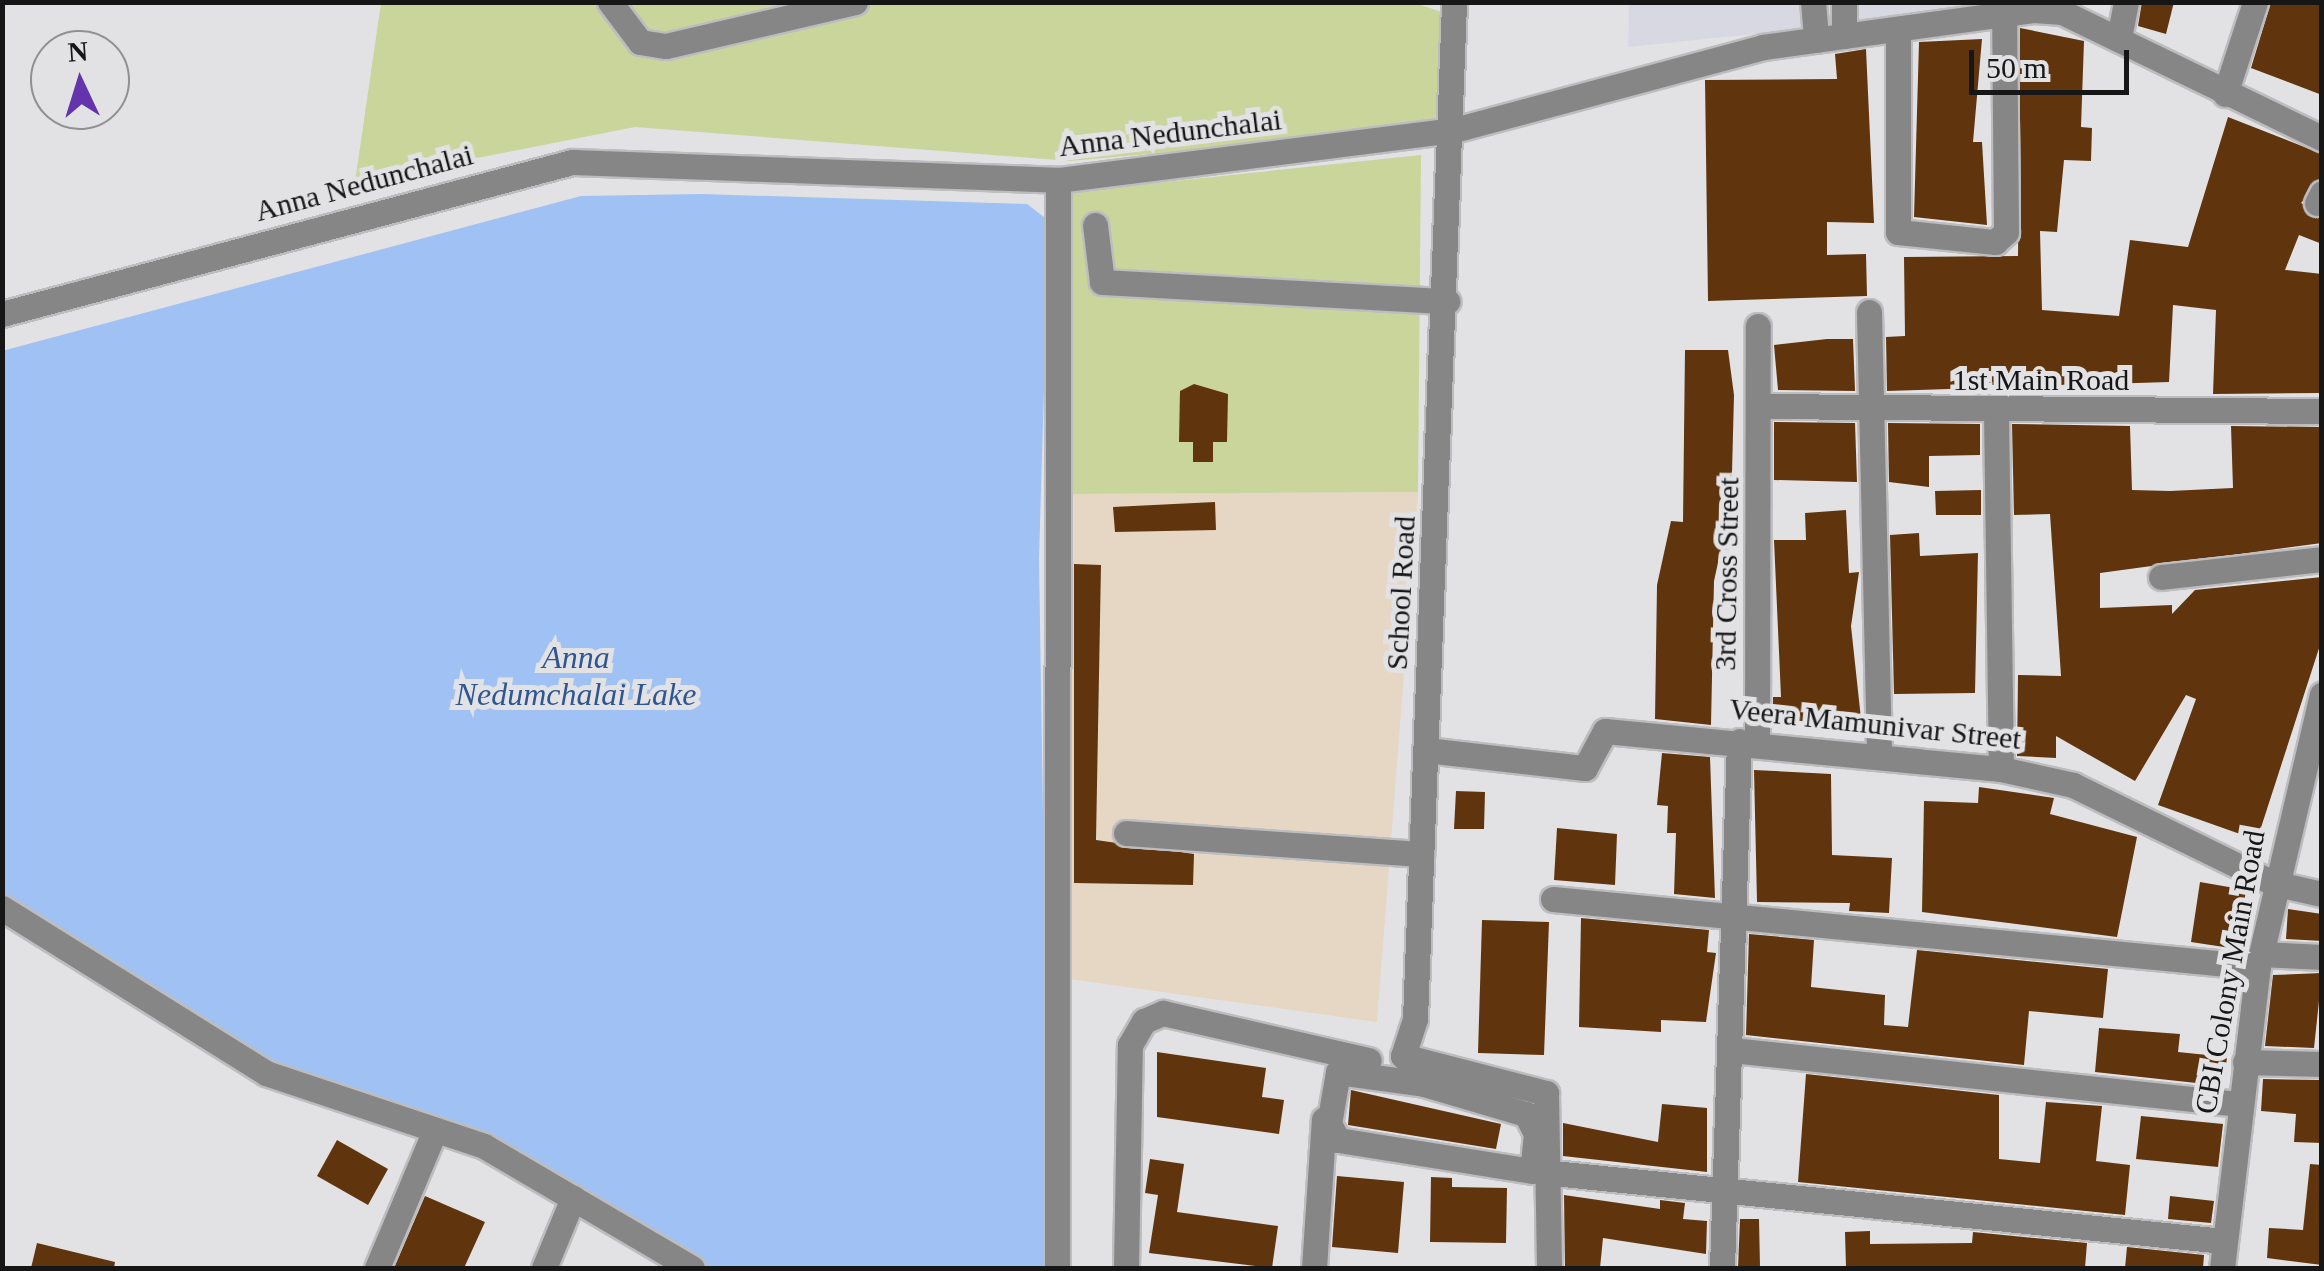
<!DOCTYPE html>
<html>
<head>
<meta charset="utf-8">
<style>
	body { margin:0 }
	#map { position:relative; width:2324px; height:1271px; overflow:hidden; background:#e2e2e5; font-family:Georgia,serif }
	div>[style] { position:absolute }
	.built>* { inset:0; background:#d7d8e2 }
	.education>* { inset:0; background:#e6d6c4 }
	.green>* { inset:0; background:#c9d59b }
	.water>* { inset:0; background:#a0c1f3 }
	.building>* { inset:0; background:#60350e }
	.roads { filter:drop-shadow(2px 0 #bdbdc0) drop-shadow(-2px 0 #bdbdc0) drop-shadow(0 2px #bdbdc0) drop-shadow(0 -2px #bdbdc0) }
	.minor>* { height:25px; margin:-12.5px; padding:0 12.5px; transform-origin:12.5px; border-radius:12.5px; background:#878686 }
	span { translate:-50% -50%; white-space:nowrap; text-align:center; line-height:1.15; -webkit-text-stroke:10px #e2e2e5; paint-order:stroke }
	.street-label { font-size:30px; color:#161617 }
	.water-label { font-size:32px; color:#2e5693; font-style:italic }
	.frame { position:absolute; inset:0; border:5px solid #161617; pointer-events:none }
	.north { position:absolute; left:30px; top:30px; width:100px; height:100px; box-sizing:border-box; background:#e2e2e5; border:2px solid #909093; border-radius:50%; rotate:356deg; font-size:28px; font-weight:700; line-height:40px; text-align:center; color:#161617 }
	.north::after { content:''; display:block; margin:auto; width:35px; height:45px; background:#6334ab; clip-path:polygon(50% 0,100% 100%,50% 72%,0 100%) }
	.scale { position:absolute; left:1969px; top:50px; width:160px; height:45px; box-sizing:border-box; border:5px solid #161617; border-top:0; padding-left:12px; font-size:30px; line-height:35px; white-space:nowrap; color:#161617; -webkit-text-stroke:8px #e2e2e5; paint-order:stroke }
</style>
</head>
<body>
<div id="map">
	<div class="built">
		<i style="clip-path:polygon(1629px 3px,2056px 3px,1628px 47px)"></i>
	</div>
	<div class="education">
		<i style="clip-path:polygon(1418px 492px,1377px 1022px,1069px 979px,1066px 494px)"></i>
	</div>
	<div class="green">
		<i style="clip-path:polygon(1412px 2px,1454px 16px,1450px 127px,1070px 161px,635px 127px,355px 182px,381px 3px)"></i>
		<i style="clip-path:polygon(1421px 155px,1418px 492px,1066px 494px,1069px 192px)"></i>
	</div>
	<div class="water">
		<i style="clip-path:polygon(701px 194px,1027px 204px,1049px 221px,1039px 558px,1050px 1268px,709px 1268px,485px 1137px,279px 1069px,3px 898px,2px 351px,581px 196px)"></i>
	</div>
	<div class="building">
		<i style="clip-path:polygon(2142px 2px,2174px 2px,2166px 34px,2138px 26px)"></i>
		<i style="clip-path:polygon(2271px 2px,2322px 2px,2322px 95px,2251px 68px)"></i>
		<i style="clip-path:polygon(2020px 28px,2084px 41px,2081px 127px,2092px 128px,2091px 161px,2064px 160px,2057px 232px,2040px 231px,2042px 310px,2119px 316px,2130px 240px,2188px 247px,2228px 117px,2322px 154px,2322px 177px,2301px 203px,2322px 218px,2322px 244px,2299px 235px,2285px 270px,2322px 274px,2322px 393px,2213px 394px,2216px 310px,2173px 305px,2169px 382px,1887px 391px,1886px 337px,1905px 336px,1904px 257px,2018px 256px)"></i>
		<i style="clip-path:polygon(1982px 39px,1973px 142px,1982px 142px,1987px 225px,1914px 217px,1919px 42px)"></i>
		<i style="clip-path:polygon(1866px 49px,1874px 223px,1827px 222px,1827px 255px,1866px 254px,1867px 296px,1708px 301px,1705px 80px,1837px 79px,1835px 54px)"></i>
		<i style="clip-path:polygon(1827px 339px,1853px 339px,1855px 391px,1778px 390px,1774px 345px)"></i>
		<i style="clip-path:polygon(1685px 350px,1728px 350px,1734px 395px,1730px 550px,1721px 549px,1714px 581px,1711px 725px,1655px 719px,1657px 585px,1671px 521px,1683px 522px)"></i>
		<i style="clip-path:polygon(1194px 384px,1228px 394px,1227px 442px,1213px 442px,1213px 462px,1193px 462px,1193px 442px,1179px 442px,1180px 391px)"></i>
		<i style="clip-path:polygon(1774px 422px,1855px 423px,1857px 482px,1774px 480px)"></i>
		<i style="clip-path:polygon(1888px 423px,1980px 424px,1980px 455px,1929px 456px,1929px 487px,1889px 482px)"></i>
		<i style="clip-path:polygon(2012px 424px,2130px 426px,2132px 490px,2170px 491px,2233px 488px,2231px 426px,2322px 427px,2322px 543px,2100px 573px,2100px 608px,2172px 605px,2172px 614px,2195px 590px,2322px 577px,2322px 639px,2257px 840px,2158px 805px,2196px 699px,2186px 695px,2135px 781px,2056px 736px,2056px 758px,2017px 756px,2018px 675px,2061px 676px,2050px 514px,2014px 515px)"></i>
		<i style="clip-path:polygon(1981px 490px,1981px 515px,1936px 515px,1935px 491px)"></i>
		<i style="clip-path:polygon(1215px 502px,1216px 530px,1115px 532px,1113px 507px)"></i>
		<i style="clip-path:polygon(1846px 510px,1849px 573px,1859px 572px,1851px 626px,1862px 728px,1773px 726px,1773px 697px,1781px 697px,1774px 540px,1806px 540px,1805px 513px)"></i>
		<i style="clip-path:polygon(1919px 533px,1920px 556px,1978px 553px,1975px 693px,1894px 694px,1890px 535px)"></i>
		<i style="clip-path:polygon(1074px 564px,1101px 565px,1096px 840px,1194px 854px,1193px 885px,1074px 883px)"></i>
		<i style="clip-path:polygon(1662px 753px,1710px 757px,1715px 898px,1674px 894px,1676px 833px,1667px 833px,1668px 806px,1657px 805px)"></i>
		<i style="clip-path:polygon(1754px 770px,1831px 774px,1832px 855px,1892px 858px,1889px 913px,1849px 911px,1850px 903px,1757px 902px)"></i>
		<i style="clip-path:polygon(1979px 787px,2054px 798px,2050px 814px,2137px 837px,2117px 937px,1922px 912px,1924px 801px,1978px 803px)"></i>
		<i style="clip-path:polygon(1456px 791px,1485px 792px,1484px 829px,1454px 829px)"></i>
		<i style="clip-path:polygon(1557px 828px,1617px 834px,1615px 885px,1554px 880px)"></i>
		<i style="clip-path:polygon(2200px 882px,2246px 890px,2237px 949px,2191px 942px)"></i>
		<i style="clip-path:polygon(2288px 909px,2322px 914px,2322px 941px,2286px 939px)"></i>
		<i style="clip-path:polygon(1581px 918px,1709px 930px,1707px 952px,1716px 953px,1706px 1022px,1661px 1020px,1661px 1032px,1579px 1027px)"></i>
		<i style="clip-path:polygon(1482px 920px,1549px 922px,1544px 1055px,1478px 1053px)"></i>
		<i style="clip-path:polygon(1749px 934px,1814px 940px,1811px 987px,1885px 995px,1884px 1025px,1908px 1027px,1917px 950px,2108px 969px,2103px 1018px,2029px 1011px,2024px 1065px,1746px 1035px)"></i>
		<i style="clip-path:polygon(2322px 973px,2314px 1048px,2265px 1046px,2273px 975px)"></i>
		<i style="clip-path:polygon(2099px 1028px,2180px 1034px,2178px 1052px,2227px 1057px,2224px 1086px,2095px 1072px)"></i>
		<i style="clip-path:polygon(1157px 1052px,1266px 1068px,1262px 1097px,1284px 1100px,1279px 1134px,1157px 1117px)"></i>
		<i style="clip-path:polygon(1806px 1074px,1999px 1095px,1999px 1159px,2040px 1163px,2046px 1102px,2102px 1106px,2096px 1161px,2130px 1165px,2125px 1215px,1798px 1182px)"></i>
		<i style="clip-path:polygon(2263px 1079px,2322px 1080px,2322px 1143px,2294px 1142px,2296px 1114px,2261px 1111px)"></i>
		<i style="clip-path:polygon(1351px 1090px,1501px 1124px,1496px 1149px,1348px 1125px)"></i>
		<i style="clip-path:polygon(1662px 1104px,1707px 1108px,1707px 1172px,1563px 1156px,1563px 1123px,1658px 1142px)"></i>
		<i style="clip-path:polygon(2141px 1116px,2223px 1124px,2218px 1167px,2136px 1159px)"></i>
		<i style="clip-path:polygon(337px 1140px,388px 1169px,368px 1205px,317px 1176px)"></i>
		<i style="clip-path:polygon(1150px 1159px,1184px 1164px,1177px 1212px,1278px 1226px,1272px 1268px,1149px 1253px,1158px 1195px,1145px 1193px)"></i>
		<i style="clip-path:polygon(2310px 1164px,2322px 1165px,2322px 1265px,2267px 1258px,2269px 1228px,2303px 1230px)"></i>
		<i style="clip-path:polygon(1337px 1176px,1404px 1182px,1398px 1253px,1332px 1247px)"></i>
		<i style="clip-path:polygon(1431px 1177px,1452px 1178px,1452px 1187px,1507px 1188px,1506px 1243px,1430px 1242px)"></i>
		<i style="clip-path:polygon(1564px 1195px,1660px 1209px,1660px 1200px,1685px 1203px,1683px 1219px,1707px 1221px,1706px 1254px,1603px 1238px,1600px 1268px,1565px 1268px)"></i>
		<i style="clip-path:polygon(425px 1196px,485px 1222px,464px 1268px,394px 1268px)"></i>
		<i style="clip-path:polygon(2170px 1196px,2214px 1201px,2211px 1223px,2168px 1219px)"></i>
		<i style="clip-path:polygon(1740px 1219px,1759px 1219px,1760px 1267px,1738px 1268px)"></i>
		<i style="clip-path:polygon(1870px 1231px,1870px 1244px,1972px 1243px,1973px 1232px,2087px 1243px,2085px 1268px,1846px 1268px,1845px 1232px)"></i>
		<i style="clip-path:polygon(37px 1243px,115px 1262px,114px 1268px,31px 1268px)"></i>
		<i style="clip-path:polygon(2127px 1247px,2204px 1255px,2203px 1268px,2125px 1268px)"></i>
	</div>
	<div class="roads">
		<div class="minor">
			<i style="left:610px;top:2px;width:50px;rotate:53.1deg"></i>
			<i style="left:640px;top:42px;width:26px;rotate:9deg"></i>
			<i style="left:666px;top:46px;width:194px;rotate:-13.1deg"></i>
			<i style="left:1813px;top:2px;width:38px;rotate:85deg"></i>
			<i style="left:1844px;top:2px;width:34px;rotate:90deg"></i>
			<i style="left:1898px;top:29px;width:203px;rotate:90deg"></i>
			<i style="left:1898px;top:232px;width:98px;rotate:5.9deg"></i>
			<i style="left:1995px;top:242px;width:15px;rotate:-42deg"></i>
			<i style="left:2006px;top:232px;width:217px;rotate:-90.5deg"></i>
			<i style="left:2119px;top:38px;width:37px;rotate:-79deg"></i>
			<i style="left:2225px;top:94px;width:97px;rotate:-71.9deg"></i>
			<i style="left:2317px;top:203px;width:11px;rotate:-63deg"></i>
			<i style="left:1095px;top:225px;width:57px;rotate:83deg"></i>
			<i style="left:1102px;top:282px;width:346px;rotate:3.2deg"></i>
			<i style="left:1869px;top:312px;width:444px;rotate:88.7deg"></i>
			<i style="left:2px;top:314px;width:590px;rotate:-14.93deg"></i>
			<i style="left:572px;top:162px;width:486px;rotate:2.1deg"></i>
			<i style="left:1058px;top:180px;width:399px;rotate:-7.2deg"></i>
			<i style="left:1454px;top:130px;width:320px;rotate:-15deg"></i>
			<i style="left:1763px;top:47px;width:274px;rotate:-7.8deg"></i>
			<i style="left:2034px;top:10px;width:28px;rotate:4deg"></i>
			<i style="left:2062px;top:12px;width:289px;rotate:25.9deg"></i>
			<i style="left:1761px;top:406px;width:561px;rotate:0.51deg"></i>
			<i style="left:1996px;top:412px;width:357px;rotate:89.2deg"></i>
			<i style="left:2161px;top:577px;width:162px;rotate:-6.4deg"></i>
			<i style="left:1757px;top:743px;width:417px;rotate:-89.9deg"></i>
			<i style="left:1426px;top:750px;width:160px;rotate:6.5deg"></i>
			<i style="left:1585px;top:768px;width:42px;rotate:-61.6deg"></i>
			<i style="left:1605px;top:731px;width:398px;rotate:5.5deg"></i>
			<i style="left:2001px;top:769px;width:74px;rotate:12.5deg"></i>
			<i style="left:2073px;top:785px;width:223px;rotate:26.1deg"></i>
			<i style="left:2273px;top:883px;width:50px;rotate:12.7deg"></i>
			<i style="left:1126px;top:833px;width:296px;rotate:4.1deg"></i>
			<i style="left:1553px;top:899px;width:708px;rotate:5.51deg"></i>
			<i style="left:2px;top:908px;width:311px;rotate:32deg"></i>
			<i style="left:266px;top:1073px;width:230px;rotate:18.5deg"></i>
			<i style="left:484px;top:1146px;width:241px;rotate:30.4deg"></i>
			<i style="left:2261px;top:954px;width:61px;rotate:2.8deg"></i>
			<i style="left:1732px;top:1050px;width:510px;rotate:6.08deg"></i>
			<i style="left:1403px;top:1056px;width:39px;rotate:-72deg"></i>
			<i style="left:1415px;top:1019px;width:1018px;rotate:-87.8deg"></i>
			<i style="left:1403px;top:1056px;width:148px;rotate:14.5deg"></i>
			<i style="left:1546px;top:1093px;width:175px;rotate:89deg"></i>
			<i style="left:2245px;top:1062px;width:77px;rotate:1.5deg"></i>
			<i style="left:1338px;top:1072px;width:87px;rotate:7.9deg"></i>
			<i style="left:1424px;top:1084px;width:106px;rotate:16.4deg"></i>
			<i style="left:1526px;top:1114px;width:22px;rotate:63deg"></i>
			<i style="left:1536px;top:1134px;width:37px;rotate:96deg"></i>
			<i style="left:1532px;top:1171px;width:196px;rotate:-170.9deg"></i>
			<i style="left:1338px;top:1140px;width:18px;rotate:-119deg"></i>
			<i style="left:1329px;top:1124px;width:53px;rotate:-80.2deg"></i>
			<i style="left:1553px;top:1173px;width:674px;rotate:5.79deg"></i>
			<i style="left:377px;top:1268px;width:150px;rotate:-67.2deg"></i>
			<i style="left:544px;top:1268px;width:76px;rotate:-67.5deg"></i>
			<i style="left:1057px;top:1268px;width:1088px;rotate:-89.95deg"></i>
			<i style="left:1126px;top:1268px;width:223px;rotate:-89deg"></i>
			<i style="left:1130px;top:1045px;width:28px;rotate:-60deg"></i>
			<i style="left:1144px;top:1021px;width:21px;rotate:-23deg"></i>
			<i style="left:1163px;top:1013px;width:211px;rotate:12.9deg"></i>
			<i style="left:1314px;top:1268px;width:149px;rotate:-86.2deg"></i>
			<i style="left:1722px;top:1268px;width:527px;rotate:-88.15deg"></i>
			<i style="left:2222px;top:1268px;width:303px;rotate:-83.2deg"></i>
			<i style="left:2258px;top:967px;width:280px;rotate:-76.8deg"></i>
		</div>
	</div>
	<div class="street-label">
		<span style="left:1170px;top:133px;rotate:-7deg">Anna Nedunchalai</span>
		<span style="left:364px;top:183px;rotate:-15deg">Anna Nedunchalai</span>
		<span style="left:2041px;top:380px">1st Main Road</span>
		<span style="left:1727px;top:574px;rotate:-89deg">3rd Cross Street</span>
		<span style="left:1401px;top:593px;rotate:-87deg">School Road</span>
		<span style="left:1875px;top:724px;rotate:6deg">Veera Mamunivar Street</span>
		<span style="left:2230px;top:972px;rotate:-80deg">CBI Colony Main Road</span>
	</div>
	<div class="water-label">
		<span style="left:576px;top:676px">Anna<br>Nedumchalai Lake</span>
	</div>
	<div class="frame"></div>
	<div class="north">N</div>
	<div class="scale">50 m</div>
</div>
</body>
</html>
